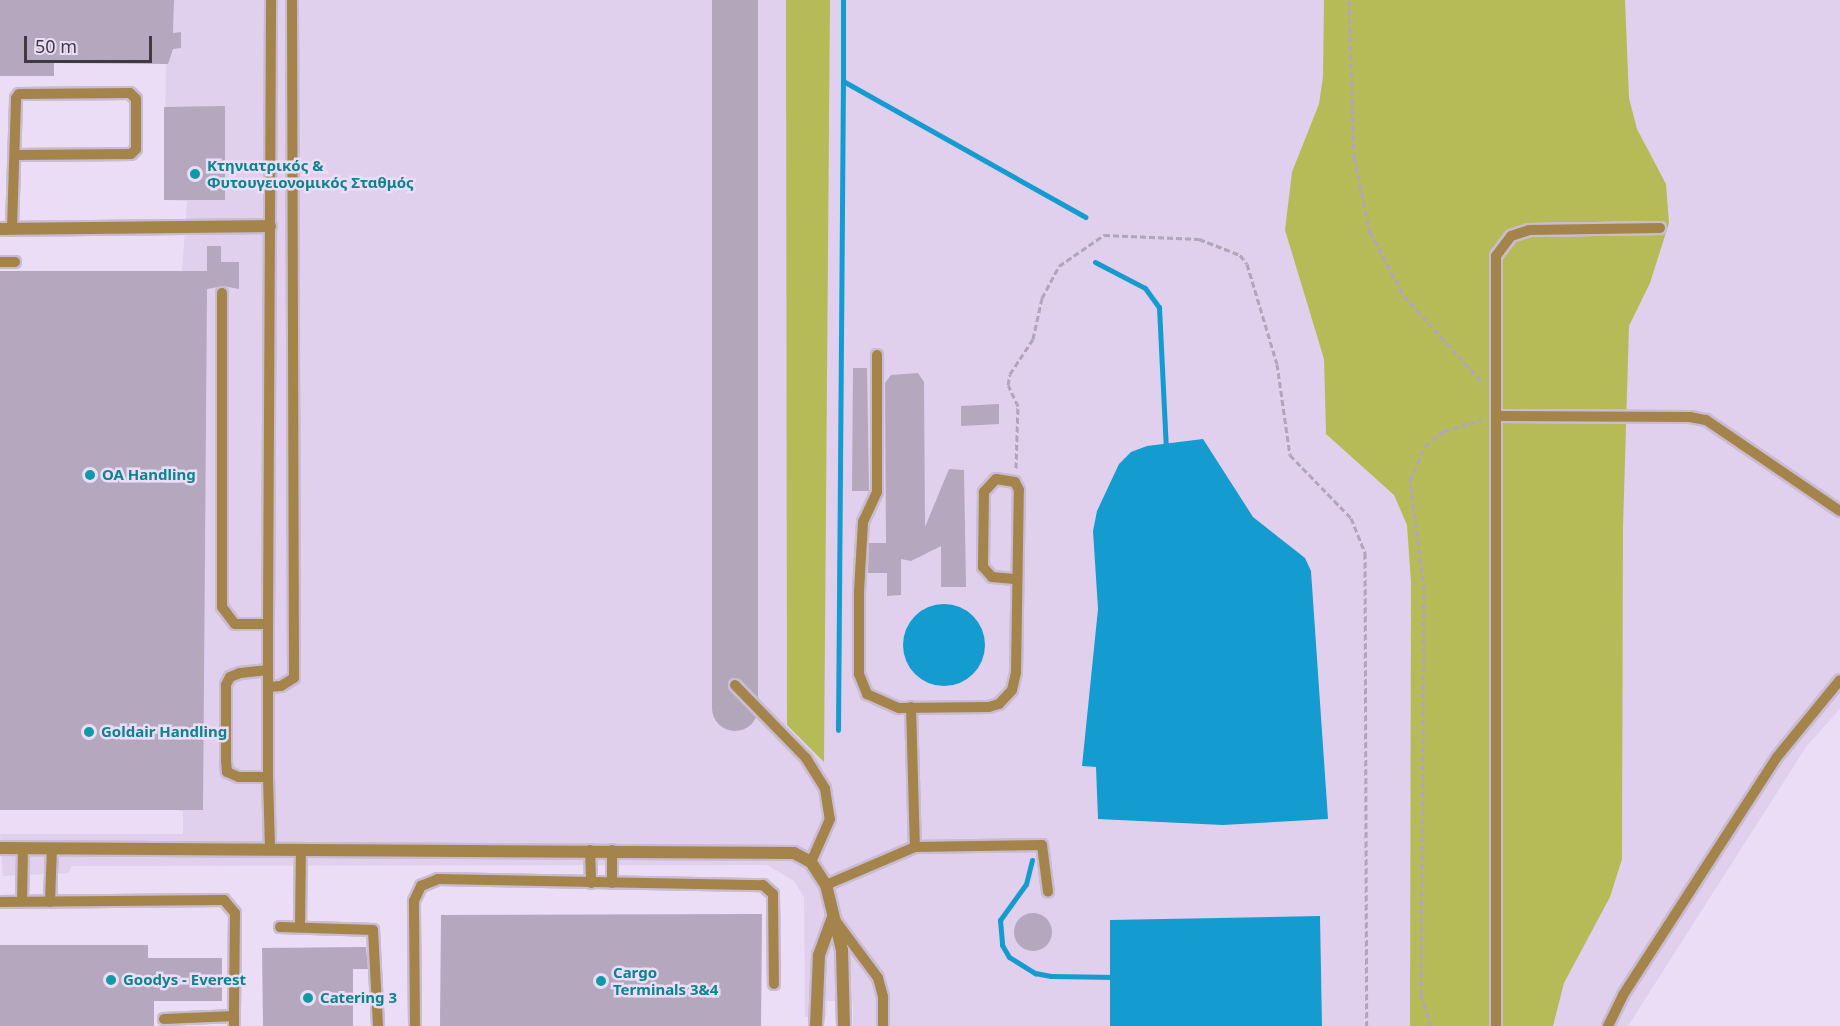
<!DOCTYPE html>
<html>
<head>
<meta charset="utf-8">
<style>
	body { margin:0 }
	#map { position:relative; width:1840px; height:1026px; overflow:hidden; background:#ebddf6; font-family:"Noto Sans",sans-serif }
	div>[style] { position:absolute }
	.built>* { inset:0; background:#e1cfee }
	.green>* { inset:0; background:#b6bb58 }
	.water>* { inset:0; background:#149bd0 }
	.round { border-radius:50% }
	.stream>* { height:5px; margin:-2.5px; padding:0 2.5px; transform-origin:2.5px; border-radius:2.5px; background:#149bd0 }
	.taxiway>* { height:46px; margin:-23px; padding:0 23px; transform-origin:23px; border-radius:23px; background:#b1a6ba }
	.building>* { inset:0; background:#b4a7be }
	.path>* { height:3px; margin-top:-1.5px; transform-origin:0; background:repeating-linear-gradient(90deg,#b1a5b9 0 6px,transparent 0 9px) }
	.roads { filter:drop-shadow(2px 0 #c9bcd2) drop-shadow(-2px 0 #c9bcd2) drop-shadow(0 2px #c9bcd2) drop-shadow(0 -2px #c9bcd2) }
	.lane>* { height:10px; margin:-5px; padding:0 5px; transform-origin:5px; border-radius:5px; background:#a4844b }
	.street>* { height:12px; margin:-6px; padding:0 6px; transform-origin:6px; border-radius:6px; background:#a4844b }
	.dots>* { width:16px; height:16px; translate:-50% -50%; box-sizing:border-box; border:3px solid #ebddf6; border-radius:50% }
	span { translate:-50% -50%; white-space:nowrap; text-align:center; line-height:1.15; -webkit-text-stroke:5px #ebddf6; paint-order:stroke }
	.culture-label { font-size:15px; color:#0d838f; font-weight:700 }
	.left { translate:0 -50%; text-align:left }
	.scale { position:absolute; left:24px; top:36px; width:128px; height:27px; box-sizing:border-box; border:3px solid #3f3943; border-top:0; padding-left:8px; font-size:18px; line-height:21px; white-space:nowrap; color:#3f3943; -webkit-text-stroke:4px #ebddf6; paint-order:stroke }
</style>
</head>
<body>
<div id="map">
	<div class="built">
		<i style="clip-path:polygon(174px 0,1840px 0,1840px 709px,1806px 747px,1628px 1026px,853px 1026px,853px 1001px,827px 1001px,826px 1017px,805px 1017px,804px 897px,794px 881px,767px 865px,72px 866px,68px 873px,3px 876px,0 834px,183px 834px,183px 811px,178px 811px,179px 655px,182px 271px,187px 201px,164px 200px,166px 64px,173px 49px,181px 48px,173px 33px)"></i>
	</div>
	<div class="green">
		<i style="clip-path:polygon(786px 0,830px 0,824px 762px,787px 725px)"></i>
		<i style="clip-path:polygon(1324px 0,1625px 0,1629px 98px,1637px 129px,1666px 184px,1669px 223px,1650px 283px,1629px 326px,1623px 528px,1622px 859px,1610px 897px,1564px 983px,1553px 1026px,1410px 1026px,1411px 583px,1407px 525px,1394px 495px,1326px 434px,1324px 359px,1285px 230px,1292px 172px,1319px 104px,1323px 77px)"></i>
	</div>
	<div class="water">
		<i style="clip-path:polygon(1203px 439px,1253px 517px,1305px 558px,1311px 571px,1328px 819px,1223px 825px,1098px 819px,1096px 767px,1082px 766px,1098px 609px,1093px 531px,1097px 511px,1119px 464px,1131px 452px,1147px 446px)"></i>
		<i class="round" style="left:903px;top:604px;width:82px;height:82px"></i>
		<i style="clip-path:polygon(1320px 916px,1322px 1026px,1110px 1026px,1110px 920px)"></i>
	</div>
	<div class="stream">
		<i style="left:843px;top:0;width:81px;rotate:90deg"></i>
		<i style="left:843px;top:81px;width:278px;rotate:29.3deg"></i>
		<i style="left:1095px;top:262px;width:56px;rotate:27.5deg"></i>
		<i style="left:1145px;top:288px;width:24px;rotate:54deg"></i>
		<i style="left:1159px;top:307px;width:143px;rotate:87.2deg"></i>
		<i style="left:838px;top:730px;width:649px;rotate:-89.56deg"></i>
		<i style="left:1032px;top:860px;width:25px;rotate:104deg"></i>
		<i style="left:1026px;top:884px;width:44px;rotate:125.8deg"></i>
		<i style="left:1000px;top:920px;width:25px;rotate:85deg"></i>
		<i style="left:1002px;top:945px;width:14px;rotate:60deg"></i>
		<i style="left:1009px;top:957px;width:31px;rotate:32deg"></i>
		<i style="left:1035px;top:973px;width:16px;rotate:11deg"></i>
		<i style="left:1051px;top:976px;width:64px;rotate:0.9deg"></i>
	</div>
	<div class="taxiway">
		<i style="left:735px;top:0;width:708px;rotate:90deg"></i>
	</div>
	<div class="building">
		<i style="clip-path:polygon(0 0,174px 0,173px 33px,181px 32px,181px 48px,173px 49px,168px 64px,54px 63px,54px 76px,0 76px)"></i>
		<i style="clip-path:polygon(225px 106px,225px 200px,164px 200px,164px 107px)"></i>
		<i style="clip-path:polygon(207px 246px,221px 246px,221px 262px,239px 262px,239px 289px,223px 286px,207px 289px,203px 810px,0 810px,0 271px,207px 271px)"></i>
		<i style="clip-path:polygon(853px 368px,867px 368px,869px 491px,852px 491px)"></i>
		<i style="clip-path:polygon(918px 373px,924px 382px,925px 527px,949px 469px,964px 470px,966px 587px,941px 587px,941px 546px,911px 561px,901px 559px,901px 595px,887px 596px,887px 573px,868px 573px,869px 543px,886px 543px,885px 383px,891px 375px)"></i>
		<i style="clip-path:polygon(999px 404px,999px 424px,961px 426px,961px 406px)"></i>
		<i class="round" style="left:1014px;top:913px;width:38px;height:38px"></i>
		<i style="clip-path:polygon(762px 914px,761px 1026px,440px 1026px,441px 915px)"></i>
		<i style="clip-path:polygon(0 945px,148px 945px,148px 958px,222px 958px,222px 1001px,154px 1001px,154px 1026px,0 1026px)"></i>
		<i style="clip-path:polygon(366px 947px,368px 969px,353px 969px,353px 1026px,263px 1026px,262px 948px)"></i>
	</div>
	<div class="path">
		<i style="left:1349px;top:0;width:157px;rotate:88.2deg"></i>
		<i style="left:1354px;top:157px;width:77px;rotate:78deg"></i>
		<i style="left:1370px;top:232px;width:72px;rotate:62deg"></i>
		<i style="left:1404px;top:296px;width:118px;rotate:47.8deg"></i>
		<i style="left:1016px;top:468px;width:62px;rotate:-88.2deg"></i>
		<i style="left:1018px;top:406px;width:23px;rotate:-115deg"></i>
		<i style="left:1008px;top:385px;width:11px;rotate:-80deg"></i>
		<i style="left:1010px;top:374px;width:42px;rotate:-56.7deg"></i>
		<i style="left:1033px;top:339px;width:42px;rotate:-77.6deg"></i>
		<i style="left:1042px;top:298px;width:36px;rotate:-62deg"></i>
		<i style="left:1059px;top:266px;width:55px;rotate:-34.6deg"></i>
		<i style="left:1104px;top:235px;width:95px;rotate:2.4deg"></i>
		<i style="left:1199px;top:239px;width:44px;rotate:21.3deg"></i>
		<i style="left:1240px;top:255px;width:11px;rotate:52deg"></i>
		<i style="left:1247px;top:264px;width:104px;rotate:73.3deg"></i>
		<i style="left:1277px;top:364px;width:92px;rotate:81.9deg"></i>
		<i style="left:1290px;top:455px;width:88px;rotate:45.9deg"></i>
		<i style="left:1351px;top:518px;width:38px;rotate:68deg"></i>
		<i style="left:1365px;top:553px;width:473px;rotate:89.8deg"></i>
		<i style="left:1431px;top:1026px;width:33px;rotate:-108deg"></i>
		<i style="left:1421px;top:995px;width:405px;rotate:-89.6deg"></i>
		<i style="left:1424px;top:590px;width:111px;rotate:-97.3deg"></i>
		<i style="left:1410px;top:480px;width:37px;rotate:-66deg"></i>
		<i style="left:1425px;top:446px;width:24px;rotate:-38deg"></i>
		<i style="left:1444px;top:431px;width:40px;rotate:-16deg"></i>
	</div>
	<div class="roads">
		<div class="lane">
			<i style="left:12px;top:228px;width:130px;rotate:-88.2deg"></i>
			<i style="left:16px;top:98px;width:5px;rotate:-53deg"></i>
			<i style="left:19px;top:94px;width:111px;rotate:-0.5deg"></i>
			<i style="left:130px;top:93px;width:8px;rotate:45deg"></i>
			<i style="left:136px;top:99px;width:50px;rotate:90deg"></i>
			<i style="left:136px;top:149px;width:7px;rotate:135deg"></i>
			<i style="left:131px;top:154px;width:115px;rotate:179.5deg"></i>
			<i style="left:0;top:262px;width:15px"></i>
			<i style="left:222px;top:293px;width:314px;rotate:90deg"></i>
			<i style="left:222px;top:607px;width:21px;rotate:53deg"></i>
			<i style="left:235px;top:624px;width:33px"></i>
			<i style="left:268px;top:624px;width:153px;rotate:90deg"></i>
			<i style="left:877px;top:355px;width:137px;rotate:90deg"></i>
			<i style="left:877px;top:492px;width:33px;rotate:115deg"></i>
			<i style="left:863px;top:522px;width:69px;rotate:93.3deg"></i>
			<i style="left:859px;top:591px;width:83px;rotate:90deg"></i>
			<i style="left:859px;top:674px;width:22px;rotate:68deg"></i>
			<i style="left:867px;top:694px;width:35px;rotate:24deg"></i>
			<i style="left:899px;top:708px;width:90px;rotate:-0.6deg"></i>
			<i style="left:989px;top:707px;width:10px;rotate:-17deg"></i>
			<i style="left:999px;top:704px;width:19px;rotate:-47deg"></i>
			<i style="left:1012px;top:690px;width:18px;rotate:-77deg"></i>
			<i style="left:1016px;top:672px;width:182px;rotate:-89.1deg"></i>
			<i style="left:1019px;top:490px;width:9px;rotate:-117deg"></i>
			<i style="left:1015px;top:482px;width:19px;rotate:-171deg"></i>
			<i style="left:996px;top:479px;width:18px;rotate:133deg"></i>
			<i style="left:984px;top:492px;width:75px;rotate:90.8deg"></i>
			<i style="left:983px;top:567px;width:13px;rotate:48deg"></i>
			<i style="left:992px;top:577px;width:25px;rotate:5deg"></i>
			<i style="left:1496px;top:416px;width:194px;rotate:0.3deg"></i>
			<i style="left:1690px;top:417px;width:16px;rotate:11deg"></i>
			<i style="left:1706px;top:420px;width:162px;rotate:34.2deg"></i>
			<i style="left:268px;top:624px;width:624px;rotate:-89.72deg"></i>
			<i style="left:268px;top:670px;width:28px;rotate:174deg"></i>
			<i style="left:240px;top:673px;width:11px;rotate:158deg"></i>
			<i style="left:230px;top:677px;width:9px;rotate:117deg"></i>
			<i style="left:226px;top:685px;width:76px;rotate:90deg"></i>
			<i style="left:226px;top:761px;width:11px;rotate:85deg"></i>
			<i style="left:227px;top:772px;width:13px;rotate:23deg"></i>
			<i style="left:239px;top:777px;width:29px"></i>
			<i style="left:268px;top:777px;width:73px;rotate:88.4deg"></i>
			<i style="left:735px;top:685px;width:102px;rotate:45.8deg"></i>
			<i style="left:806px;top:758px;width:36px;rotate:58deg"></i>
			<i style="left:825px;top:789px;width:30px;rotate:81deg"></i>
			<i style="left:830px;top:819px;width:47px;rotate:113.8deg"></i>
			<i style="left:268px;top:687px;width:13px;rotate:-4deg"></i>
			<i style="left:281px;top:686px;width:15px;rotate:-32deg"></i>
			<i style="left:294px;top:678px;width:678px;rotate:-90.17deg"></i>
			<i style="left:911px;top:707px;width:140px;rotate:88.4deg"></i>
			<i style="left:915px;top:847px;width:127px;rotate:-0.9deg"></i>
			<i style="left:1042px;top:845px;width:47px;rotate:82.7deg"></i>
			<i style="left:590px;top:850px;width:33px;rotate:88deg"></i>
			<i style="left:612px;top:850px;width:33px;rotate:90deg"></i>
			<i style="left:826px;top:885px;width:97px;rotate:-23.1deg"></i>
			<i style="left:22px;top:901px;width:53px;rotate:-88.9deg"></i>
			<i style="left:0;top:902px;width:224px;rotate:-0.5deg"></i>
			<i style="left:224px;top:900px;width:17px;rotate:50deg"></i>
			<i style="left:235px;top:913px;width:103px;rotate:90.6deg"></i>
			<i style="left:50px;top:902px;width:54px;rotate:-87.9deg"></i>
			<i style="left:835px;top:920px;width:72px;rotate:53.4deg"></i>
			<i style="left:878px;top:978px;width:20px;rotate:75deg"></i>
			<i style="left:883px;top:997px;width:29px;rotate:90deg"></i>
			<i style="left:280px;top:927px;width:93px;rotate:1.8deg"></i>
			<i style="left:373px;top:930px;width:96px;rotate:87deg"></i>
			<i style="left:300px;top:927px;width:78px;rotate:-89.3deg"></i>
			<i style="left:164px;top:1019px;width:70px;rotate:-2.5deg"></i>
			<i style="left:234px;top:1016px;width:10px;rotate:90deg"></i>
			<i style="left:415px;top:1025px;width:124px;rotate:-90.5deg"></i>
			<i style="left:414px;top:901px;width:17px;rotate:-65deg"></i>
			<i style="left:421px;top:886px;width:18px;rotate:-22deg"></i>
			<i style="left:438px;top:879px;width:325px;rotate:1.1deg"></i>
			<i style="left:763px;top:885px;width:13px;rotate:42deg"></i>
			<i style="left:773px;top:894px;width:90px;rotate:89.4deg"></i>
			<i style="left:1496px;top:1026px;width:770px;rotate:-90deg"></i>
			<i style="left:1496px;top:256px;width:25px;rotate:-53deg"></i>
			<i style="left:1511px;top:236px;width:19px;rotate:-18deg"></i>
			<i style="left:1529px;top:230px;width:131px;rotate:-0.9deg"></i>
			<i style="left:1608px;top:1026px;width:34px;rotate:-64deg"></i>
			<i style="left:1623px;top:995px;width:283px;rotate:-57.1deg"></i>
			<i style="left:1777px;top:757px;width:99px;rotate:-50.7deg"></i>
		</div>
		<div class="street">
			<i style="left:0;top:229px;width:270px;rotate:-0.6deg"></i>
			<i style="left:0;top:848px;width:794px;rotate:0.36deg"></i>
			<i style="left:794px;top:853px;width:19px;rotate:28deg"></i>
			<i style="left:811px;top:862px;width:27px;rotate:57deg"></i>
			<i style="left:826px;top:885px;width:67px;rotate:76.2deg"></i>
			<i style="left:842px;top:950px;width:76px;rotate:88.5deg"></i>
			<i style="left:816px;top:1026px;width:71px;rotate:-87.6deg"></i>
			<i style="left:819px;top:955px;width:40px;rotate:-69.8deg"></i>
		</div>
	</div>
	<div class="dots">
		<i style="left:195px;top:174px;background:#0f9aa8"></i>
		<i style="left:90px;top:475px;background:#0f9aa8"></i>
		<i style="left:89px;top:732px;background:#0f9aa8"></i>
		<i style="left:111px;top:980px;background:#0f9aa8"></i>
		<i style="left:601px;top:981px;background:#0f9aa8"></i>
		<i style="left:308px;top:998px;background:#0f9aa8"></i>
	</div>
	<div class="culture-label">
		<span class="left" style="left:207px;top:174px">Κτηνιατρικός &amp;<br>Φυτουγειονομικός Σταθμός</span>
		<span class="left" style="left:102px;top:475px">OA Handling</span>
		<span class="left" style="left:101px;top:732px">Goldair Handling</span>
		<span class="left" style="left:613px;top:981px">Cargo<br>Terminals 3&amp;4</span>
		<span class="left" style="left:123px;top:980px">Goodys - Everest</span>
		<span class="left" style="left:320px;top:998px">Catering 3</span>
	</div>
	<div class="scale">50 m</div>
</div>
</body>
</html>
